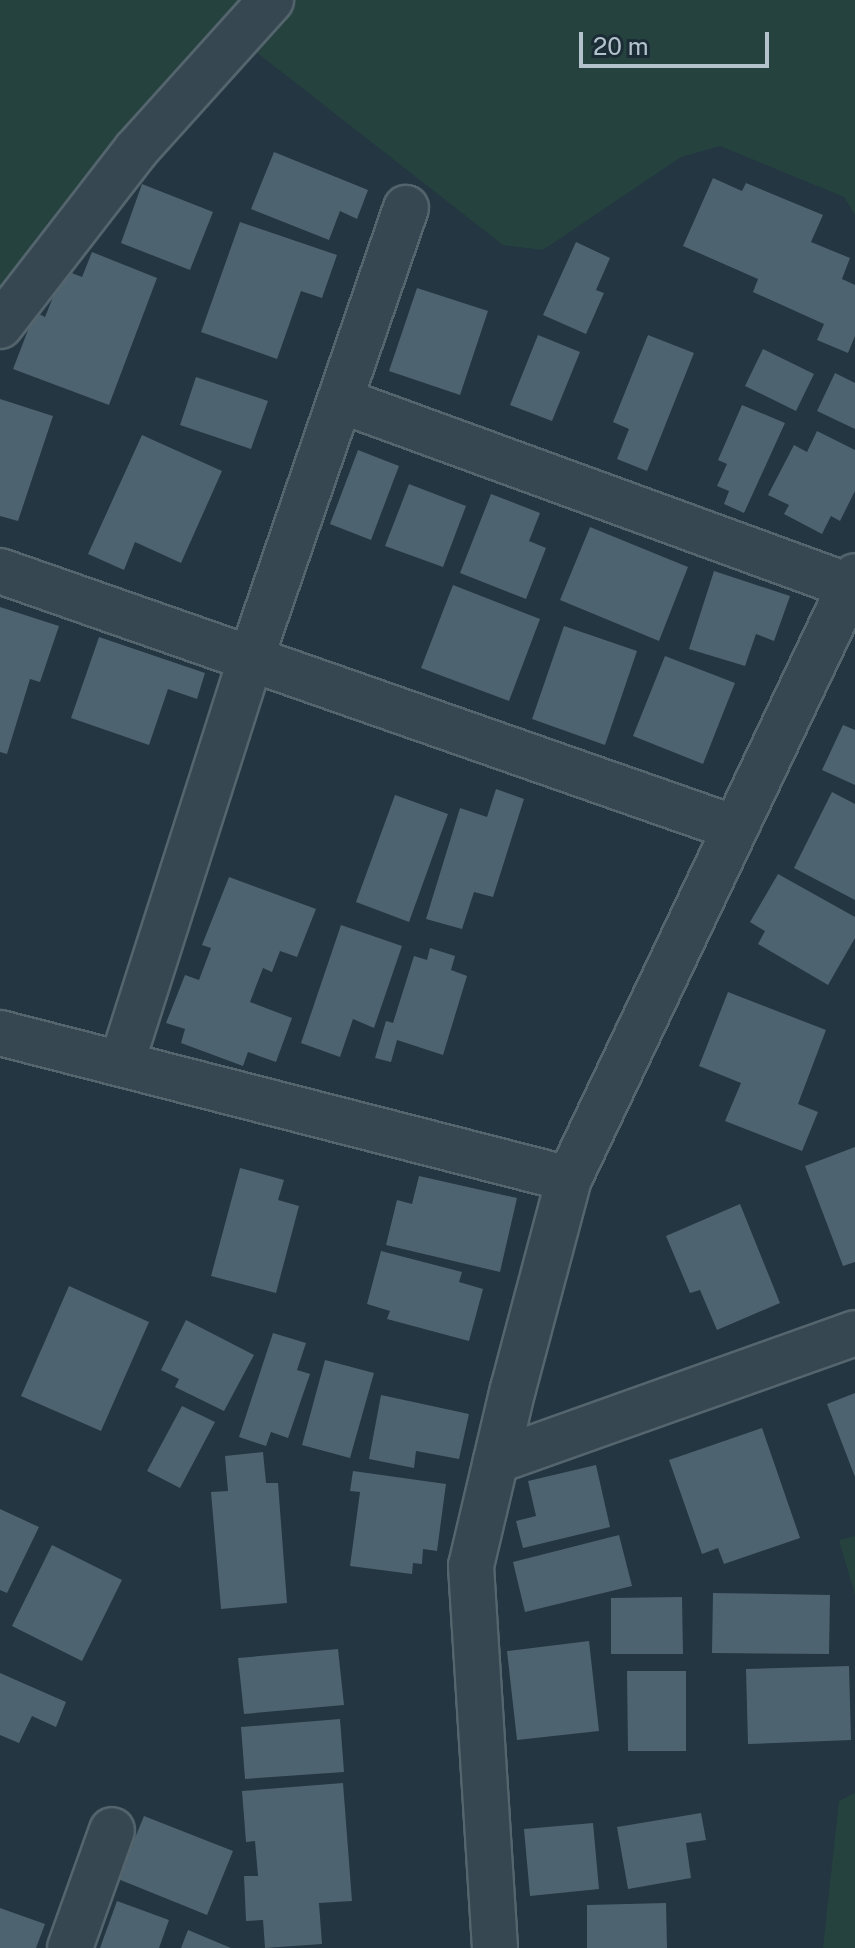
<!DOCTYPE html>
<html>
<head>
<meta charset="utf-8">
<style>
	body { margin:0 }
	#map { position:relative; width:855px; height:1948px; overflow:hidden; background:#233641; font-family:"Public Sans",sans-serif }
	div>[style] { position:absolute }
	.green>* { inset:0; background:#25423f }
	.building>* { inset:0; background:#4d636f }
	.roads { filter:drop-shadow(2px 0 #55656e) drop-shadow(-2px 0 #55656e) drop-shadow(0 2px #55656e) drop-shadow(0 -2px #55656e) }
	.minor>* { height:44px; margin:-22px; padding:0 22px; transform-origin:22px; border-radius:22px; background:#374751 }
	span { translate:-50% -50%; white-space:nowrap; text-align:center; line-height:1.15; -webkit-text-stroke:6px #1c2c36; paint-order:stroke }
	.scale { position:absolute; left:579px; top:32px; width:190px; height:36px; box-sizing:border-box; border:4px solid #b3c2cb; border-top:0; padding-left:10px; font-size:24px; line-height:28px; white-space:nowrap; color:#b3c2cb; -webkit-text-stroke:6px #1c2c36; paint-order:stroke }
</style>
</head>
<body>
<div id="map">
	<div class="green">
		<i style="clip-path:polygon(0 0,855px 0,855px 215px,844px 197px,720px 146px,681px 157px,543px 250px,503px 245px,228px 30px,0 302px)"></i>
		<i style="clip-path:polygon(855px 1536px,855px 1595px,839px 1540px)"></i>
		<i style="clip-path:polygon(855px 1793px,855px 1948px,823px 1948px,839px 1801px)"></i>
	</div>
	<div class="building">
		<i style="clip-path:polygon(274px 152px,368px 190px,357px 219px,340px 211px,329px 240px,251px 209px)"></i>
		<i style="clip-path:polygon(713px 178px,742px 191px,746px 183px,823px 215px,811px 242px,850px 258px,842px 279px,855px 285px,855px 336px,848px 353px,817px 340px,824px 324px,753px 292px,758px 279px,683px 246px)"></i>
		<i style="clip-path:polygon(142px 184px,213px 212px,190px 270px,121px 243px)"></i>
		<i style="clip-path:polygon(240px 222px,337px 255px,322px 298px,301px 291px,277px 359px,201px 332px)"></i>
		<i style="clip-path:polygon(576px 242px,610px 258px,596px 290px,604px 293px,586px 334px,543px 315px)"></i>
		<i style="clip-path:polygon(92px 252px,157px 278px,109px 405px,13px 369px,35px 312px,45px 317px,64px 270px,82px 277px)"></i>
		<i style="clip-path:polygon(417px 288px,488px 311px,460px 395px,389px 371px)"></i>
		<i style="clip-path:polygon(538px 335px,580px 352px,552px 421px,510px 405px)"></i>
		<i style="clip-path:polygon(648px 335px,694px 353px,647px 471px,617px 459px,629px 429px,613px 422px)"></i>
		<i style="clip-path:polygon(763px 349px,814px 374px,796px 411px,745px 386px)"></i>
		<i style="clip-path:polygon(835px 373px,855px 383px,855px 429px,817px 411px)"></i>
		<i style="clip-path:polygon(196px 377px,268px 401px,251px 449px,180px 425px)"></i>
		<i style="clip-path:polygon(0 399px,53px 416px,18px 521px,0 516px)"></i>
		<i style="clip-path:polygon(742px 405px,785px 423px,744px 513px,724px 504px,729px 491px,717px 486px,727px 464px,718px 460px)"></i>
		<i style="clip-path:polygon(817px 431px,855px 450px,855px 491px,840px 521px,831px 516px,822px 534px,784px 514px,789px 505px,768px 495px,794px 445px,807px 452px)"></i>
		<i style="clip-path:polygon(142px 435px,222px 471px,181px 563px,135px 542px,124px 570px,88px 554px)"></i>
		<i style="clip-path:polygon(358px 450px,399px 466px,371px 540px,330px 524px)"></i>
		<i style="clip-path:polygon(409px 484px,466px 506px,443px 567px,385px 546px)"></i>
		<i style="clip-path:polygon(491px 494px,540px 513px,529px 541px,546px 548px,526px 599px,460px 573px)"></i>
		<i style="clip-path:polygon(590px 527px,688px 567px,659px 641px,560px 600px)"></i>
		<i style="clip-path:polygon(714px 571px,790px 596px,774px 641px,756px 634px,745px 666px,689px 649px)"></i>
		<i style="clip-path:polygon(453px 585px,540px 619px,509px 701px,421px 668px)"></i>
		<i style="clip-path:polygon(0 607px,59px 626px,40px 682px,30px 679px,7px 754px,0 752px)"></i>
		<i style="clip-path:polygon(564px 626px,637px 651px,605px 745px,532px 719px)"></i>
		<i style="clip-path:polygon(99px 637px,205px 673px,197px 699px,168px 689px,149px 745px,71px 718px)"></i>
		<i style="clip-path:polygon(665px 656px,735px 683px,703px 764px,633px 736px)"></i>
		<i style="clip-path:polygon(843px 725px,855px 730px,855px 785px,822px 770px)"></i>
		<i style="clip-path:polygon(496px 789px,524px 799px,493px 897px,474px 892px,462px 929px,426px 919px,460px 808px,487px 817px)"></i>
		<i style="clip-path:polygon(832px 792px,855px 804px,855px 900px,794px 868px)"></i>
		<i style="clip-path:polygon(395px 795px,448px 814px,409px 922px,356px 902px)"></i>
		<i style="clip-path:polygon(778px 874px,855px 917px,855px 938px,828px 985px,758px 944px,765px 931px,750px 922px)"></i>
		<i style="clip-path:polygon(229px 877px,316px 909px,297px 957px,280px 951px,272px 972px,263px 968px,250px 1002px,292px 1018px,276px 1062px,248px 1052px,243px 1066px,181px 1043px,185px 1029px,166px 1023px,185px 975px,199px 980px,211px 948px,202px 945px)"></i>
		<i style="clip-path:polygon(341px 925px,402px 946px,374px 1028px,353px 1019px,340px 1057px,301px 1043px)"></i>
		<i style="clip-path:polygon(430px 948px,455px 956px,451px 970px,467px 976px,443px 1055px,397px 1040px,391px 1062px,375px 1058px,386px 1021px,393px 1023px,414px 956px,427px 960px)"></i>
		<i style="clip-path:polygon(728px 992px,826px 1030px,798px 1104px,818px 1112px,802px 1151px,725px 1121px,741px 1083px,699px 1066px)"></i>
		<i style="clip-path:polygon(855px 1147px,855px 1262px,843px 1266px,805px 1166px)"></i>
		<i style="clip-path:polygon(240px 1168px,284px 1180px,278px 1200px,299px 1206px,276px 1293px,211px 1276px)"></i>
		<i style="clip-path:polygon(419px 1176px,517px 1198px,500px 1272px,386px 1245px,397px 1200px,412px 1204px)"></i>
		<i style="clip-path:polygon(740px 1204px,780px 1303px,717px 1330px,700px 1290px,690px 1293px,666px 1236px)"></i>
		<i style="clip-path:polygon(381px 1251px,462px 1272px,459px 1282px,483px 1289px,469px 1341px,387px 1319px,390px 1311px,367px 1304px)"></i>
		<i style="clip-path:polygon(69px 1286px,149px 1322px,101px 1431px,21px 1396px)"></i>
		<i style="clip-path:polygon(186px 1320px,254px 1355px,224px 1411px,175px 1387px,179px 1379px,161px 1370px)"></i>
		<i style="clip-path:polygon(273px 1333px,306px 1343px,297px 1370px,310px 1374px,288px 1438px,271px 1432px,266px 1446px,239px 1437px)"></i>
		<i style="clip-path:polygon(325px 1360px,374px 1373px,350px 1458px,302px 1445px)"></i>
		<i style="clip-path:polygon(855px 1393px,855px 1477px,827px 1404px)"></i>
		<i style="clip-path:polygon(381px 1395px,469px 1414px,459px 1459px,416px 1451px,414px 1468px,369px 1459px)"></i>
		<i style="clip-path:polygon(182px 1406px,215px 1422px,180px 1488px,147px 1471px)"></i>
		<i style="clip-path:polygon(762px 1428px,800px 1538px,724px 1564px,718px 1548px,702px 1554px,669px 1460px)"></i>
		<i style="clip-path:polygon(263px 1452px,266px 1483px,278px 1483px,287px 1603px,221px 1609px,211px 1492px,228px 1491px,225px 1456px)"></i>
		<i style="clip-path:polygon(596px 1465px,610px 1527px,523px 1548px,516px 1521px,536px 1516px,528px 1481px)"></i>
		<i style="clip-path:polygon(353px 1471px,446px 1484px,437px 1551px,423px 1549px,422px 1564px,413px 1563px,412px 1574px,350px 1566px,360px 1492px,350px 1491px)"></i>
		<i style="clip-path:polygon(0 1509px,39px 1527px,7px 1593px,0 1590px)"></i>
		<i style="clip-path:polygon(619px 1535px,632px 1586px,525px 1612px,513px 1562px)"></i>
		<i style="clip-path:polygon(52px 1545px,122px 1580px,82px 1661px,12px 1626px)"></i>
		<i style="clip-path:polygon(713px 1593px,830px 1595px,829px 1654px,712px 1653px)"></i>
		<i style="clip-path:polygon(682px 1597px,683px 1654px,611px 1654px,611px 1598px)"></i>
		<i style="clip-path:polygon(589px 1641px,599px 1731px,517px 1740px,507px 1651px)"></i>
		<i style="clip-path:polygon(338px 1649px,344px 1705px,244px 1714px,238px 1658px)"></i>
		<i style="clip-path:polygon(849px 1666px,851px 1740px,748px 1744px,746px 1669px)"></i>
		<i style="clip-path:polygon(627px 1671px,686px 1671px,686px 1751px,628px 1751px)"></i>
		<i style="clip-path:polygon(0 1673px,66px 1702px,56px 1727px,32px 1716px,19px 1743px,0 1735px)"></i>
		<i style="clip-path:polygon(340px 1719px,344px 1772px,245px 1779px,241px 1727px)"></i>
		<i style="clip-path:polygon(343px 1783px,352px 1901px,319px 1903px,322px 1944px,265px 1948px,263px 1920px,246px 1921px,244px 1876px,258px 1876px,255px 1841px,246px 1842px,242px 1791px)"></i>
		<i style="clip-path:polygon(701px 1813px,706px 1840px,686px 1843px,691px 1878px,628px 1889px,617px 1827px)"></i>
		<i style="clip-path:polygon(144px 1816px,233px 1851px,207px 1915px,118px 1879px)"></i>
		<i style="clip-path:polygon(593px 1823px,599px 1889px,530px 1896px,524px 1829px)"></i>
		<i style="clip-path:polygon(117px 1901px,169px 1920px,159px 1948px,100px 1948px)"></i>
		<i style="clip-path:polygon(666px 1903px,667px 1948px,587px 1948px,587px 1905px)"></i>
		<i style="clip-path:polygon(0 1908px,45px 1924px,36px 1948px,0 1948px)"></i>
		<i style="clip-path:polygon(188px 1930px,231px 1948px,181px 1948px)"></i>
	</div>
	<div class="roads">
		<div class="minor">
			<i style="left:0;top:326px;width:222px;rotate:-52.3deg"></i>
			<i style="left:136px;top:150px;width:202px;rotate:-48deg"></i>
			<i style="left:342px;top:401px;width:540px;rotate:20.05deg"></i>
			<i style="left:0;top:571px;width:775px;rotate:19.28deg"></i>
			<i style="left:0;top:1033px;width:587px;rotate:14.39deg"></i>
			<i style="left:122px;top:1062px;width:424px;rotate:-72.3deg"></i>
			<i style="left:251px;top:658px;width:476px;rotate:-71deg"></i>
			<i style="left:496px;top:1461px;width:381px;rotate:-19.6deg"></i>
			<i style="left:70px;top:1948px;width:125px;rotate:-70.4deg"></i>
			<i style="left:495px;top:1948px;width:383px;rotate:-93.6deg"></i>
			<i style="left:471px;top:1566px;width:182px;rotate:-76.7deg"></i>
			<i style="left:513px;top:1389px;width:217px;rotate:-75.1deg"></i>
			<i style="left:569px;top:1179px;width:667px;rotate:-64.63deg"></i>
		</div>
	</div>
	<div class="scale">20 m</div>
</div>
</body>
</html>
